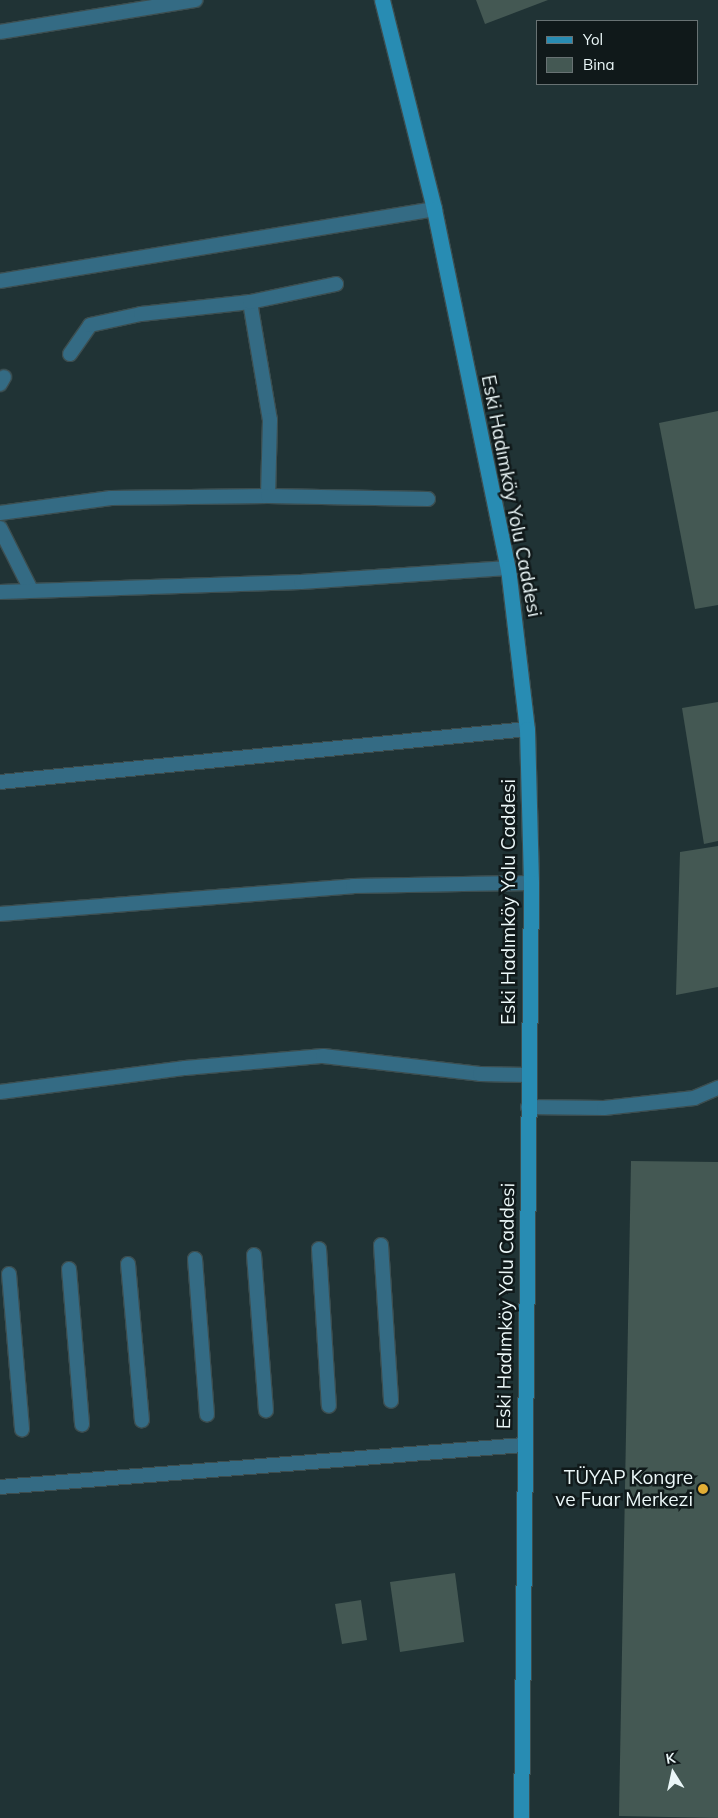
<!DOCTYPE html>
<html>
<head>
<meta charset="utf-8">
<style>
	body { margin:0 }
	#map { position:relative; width:718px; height:1818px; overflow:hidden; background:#203335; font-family:Mulish,sans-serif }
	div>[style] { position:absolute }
	.building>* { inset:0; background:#445853 }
	.roads { filter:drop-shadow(1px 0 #3c4e50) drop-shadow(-1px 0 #3c4e50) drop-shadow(0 1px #3c4e50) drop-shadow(0 -1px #3c4e50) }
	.lane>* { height:14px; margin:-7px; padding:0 7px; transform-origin:7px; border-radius:7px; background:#346b84 }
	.secondary>* { height:15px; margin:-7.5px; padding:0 7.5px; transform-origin:7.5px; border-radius:7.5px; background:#288cb3 }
	.dots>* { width:14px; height:14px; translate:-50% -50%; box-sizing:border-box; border:2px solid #10191a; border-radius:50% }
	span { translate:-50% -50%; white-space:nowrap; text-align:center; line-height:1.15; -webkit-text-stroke:5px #10191a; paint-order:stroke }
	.street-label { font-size:19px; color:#ebf7f8 }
	.poi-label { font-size:19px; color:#ebf7f8 }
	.right { translate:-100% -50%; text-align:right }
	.legend { position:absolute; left:536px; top:20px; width:162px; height:65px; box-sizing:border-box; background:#10191a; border:1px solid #687273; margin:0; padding:6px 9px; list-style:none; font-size:15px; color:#ebf7f8 }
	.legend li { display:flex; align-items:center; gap:10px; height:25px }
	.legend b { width:25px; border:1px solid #687273 }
	.north { position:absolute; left:648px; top:1748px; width:50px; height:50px; -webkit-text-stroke:4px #10191a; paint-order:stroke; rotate:350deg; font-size:14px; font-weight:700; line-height:20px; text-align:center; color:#ebf7f8 }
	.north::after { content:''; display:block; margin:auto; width:18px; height:22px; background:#ebf7f8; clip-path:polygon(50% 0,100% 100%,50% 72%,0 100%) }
</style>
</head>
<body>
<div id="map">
	<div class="building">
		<i style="clip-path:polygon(476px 0,548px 0,485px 24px)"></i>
		<i style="clip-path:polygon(718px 411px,718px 605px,695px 609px,659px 423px)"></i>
		<i style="clip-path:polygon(718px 702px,718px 841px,704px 844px,682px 708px)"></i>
		<i style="clip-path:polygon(718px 846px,718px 987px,676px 995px,680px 852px)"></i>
		<i style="clip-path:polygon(631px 1161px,718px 1162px,718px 1818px,619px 1816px)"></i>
		<i style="clip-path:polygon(455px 1573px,464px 1642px,400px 1652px,390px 1582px)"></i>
		<i style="clip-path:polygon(361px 1600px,367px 1640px,342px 1644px,335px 1604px)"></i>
	</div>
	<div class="roads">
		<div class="lane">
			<i style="left:0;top:32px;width:198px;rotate:-9.3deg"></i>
			<i style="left:0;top:281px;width:440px;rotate:-9.4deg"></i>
			<i style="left:250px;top:302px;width:120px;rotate:80.4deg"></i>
			<i style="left:270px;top:420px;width:76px;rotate:91.5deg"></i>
			<i style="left:70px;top:354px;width:35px;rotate:-55deg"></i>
			<i style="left:90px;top:325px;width:52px;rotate:-12.2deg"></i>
			<i style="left:141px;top:314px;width:110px;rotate:-6.3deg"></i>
			<i style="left:250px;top:302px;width:88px;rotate:-11.8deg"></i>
			<i style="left:0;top:384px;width:8px;rotate:-60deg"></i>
			<i style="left:0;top:513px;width:112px;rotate:-7.7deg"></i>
			<i style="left:111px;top:498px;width:157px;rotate:-0.7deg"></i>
			<i style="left:268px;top:496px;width:160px;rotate:1.1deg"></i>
			<i style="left:0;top:528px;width:69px;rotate:63.4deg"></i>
			<i style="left:0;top:592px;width:301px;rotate:-1.9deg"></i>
			<i style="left:301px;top:582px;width:207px;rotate:-3.9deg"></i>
			<i style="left:0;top:782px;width:530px;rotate:-5.74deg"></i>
			<i style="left:0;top:914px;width:354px;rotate:-4.5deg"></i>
			<i style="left:353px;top:886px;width:178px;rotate:-1deg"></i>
			<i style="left:0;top:1092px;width:187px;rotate:-7.4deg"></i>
			<i style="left:185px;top:1068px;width:139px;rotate:-5deg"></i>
			<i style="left:323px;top:1056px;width:158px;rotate:6.5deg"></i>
			<i style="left:480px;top:1074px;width:49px;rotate:1.2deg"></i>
			<i style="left:528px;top:1107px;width:76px;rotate:0.8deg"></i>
			<i style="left:604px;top:1108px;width:91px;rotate:-6.3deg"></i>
			<i style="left:694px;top:1098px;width:26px;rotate:-23deg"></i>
			<i style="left:381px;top:1245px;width:156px;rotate:86.3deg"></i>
			<i style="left:319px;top:1249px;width:157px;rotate:86.4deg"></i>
			<i style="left:254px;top:1255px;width:156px;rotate:85.6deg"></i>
			<i style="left:195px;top:1259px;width:156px;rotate:85.6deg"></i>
			<i style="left:128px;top:1264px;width:157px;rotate:84.9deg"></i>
			<i style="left:69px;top:1269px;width:156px;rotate:85.2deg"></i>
			<i style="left:9px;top:1274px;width:156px;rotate:85.2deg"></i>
			<i style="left:0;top:1487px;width:525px;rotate:-4.59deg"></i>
		</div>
		<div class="secondary">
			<i style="left:382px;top:0;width:215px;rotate:76deg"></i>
			<i style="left:434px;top:209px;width:367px;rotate:78.4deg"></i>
			<i style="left:508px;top:568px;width:162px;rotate:83.3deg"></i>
			<i style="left:527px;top:729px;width:154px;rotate:88.5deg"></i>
			<i style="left:531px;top:883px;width:935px;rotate:90.61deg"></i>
		</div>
	</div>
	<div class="dots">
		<i style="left:703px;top:1489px;background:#e3ae35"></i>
	</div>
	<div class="street-label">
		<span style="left:511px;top:496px;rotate:79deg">Eski Hadımköy Yolu Caddesi</span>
		<span style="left:509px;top:902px;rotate:-90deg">Eski Hadımköy Yolu Caddesi</span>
		<span style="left:506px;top:1306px;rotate:-89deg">Eski Hadımköy Yolu Caddesi</span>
	</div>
	<div class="poi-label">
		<span class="right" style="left:693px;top:1489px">TÜYAP Kongre<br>ve Fuar Merkezi</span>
	</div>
	<ul class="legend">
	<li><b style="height:6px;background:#288cb3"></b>Yol</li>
	<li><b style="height:14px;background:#445853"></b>Bina</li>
	</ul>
	<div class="north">K</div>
</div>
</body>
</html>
